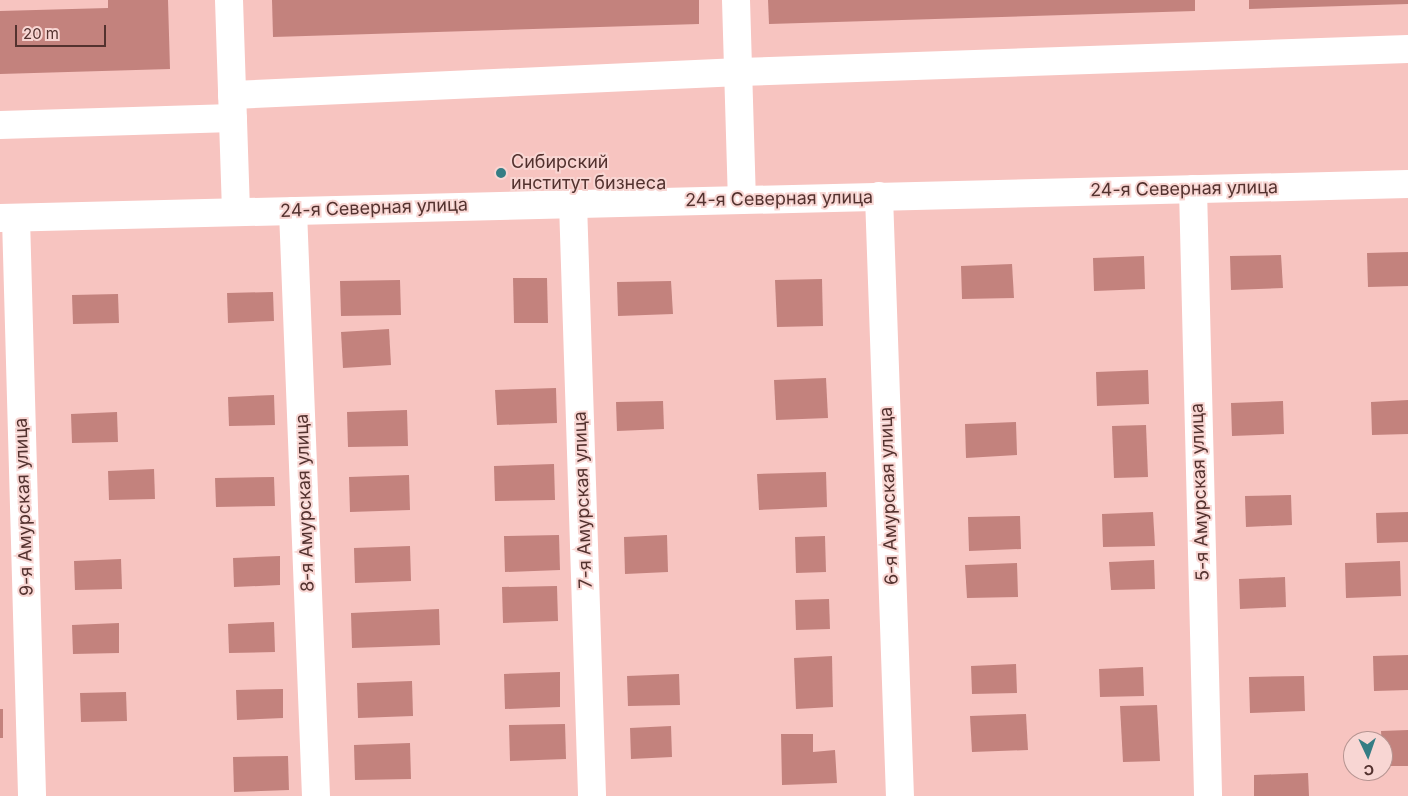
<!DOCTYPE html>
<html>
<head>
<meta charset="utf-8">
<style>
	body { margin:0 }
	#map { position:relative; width:1408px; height:796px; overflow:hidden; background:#f7c4c0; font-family:Inter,sans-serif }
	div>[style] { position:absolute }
	.building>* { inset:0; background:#c3827d }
	.minor>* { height:28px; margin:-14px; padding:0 14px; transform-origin:14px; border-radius:14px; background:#fff }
	.major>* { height:28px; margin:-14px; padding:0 14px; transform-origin:14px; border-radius:14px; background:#fff }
	.dots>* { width:14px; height:14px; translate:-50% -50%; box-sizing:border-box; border:2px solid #f8d6d3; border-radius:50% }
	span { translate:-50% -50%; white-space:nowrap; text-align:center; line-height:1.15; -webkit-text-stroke:4px #f8d6d3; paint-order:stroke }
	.poi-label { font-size:18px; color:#53322f }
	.left { translate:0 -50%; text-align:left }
	.street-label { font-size:18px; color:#53322f }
	.north { position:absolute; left:1343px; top:731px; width:50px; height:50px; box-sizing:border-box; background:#f8d6d3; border:1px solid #b69491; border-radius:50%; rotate:177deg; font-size:14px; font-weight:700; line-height:20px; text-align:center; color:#53322f }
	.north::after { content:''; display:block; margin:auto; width:18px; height:22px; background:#357d84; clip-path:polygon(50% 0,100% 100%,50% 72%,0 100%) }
	.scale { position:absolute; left:15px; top:25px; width:91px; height:22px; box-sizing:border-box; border:2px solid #53322f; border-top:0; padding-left:6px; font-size:15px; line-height:18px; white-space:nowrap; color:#53322f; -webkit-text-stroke:4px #f8d6d3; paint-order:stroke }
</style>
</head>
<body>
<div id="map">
	<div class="building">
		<i style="clip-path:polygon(108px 0,168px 0,170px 69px,0 74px,0 11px,108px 8px)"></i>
		<i style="clip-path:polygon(272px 0,699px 0,699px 24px,273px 37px)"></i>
		<i style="clip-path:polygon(768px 0,1195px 0,1195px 11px,769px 24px)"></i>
		<i style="clip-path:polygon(1249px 0,1408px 0,1408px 4px,1249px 9px)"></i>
		<i style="clip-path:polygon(1408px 252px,1408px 286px,1368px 287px,1367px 253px)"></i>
		<i style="clip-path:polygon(1281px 255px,1283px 288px,1231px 290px,1230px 256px)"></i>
		<i style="clip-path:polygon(1144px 256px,1145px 289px,1094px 291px,1093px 258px)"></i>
		<i style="clip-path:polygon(1012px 264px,1014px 298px,962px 299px,961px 266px)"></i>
		<i style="clip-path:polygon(513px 278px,547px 278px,548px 323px,514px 323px)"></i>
		<i style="clip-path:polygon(822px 279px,823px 326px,777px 327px,775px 280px)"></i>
		<i style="clip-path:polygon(400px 280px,401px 315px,341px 316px,340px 281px)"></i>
		<i style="clip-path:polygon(671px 281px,673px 314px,618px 316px,617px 282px)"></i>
		<i style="clip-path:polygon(273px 292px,274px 321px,228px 323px,227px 293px)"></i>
		<i style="clip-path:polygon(118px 294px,119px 323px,73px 324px,72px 295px)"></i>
		<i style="clip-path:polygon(389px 329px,391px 365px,343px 368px,341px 332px)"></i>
		<i style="clip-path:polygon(1148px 370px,1149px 404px,1097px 406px,1096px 372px)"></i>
		<i style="clip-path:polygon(826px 378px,828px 418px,776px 420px,774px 380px)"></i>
		<i style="clip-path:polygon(556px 388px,557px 423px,497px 425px,495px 390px)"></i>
		<i style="clip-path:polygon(274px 395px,275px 425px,229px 426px,228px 397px)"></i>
		<i style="clip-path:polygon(1408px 400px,1408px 434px,1372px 435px,1371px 402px)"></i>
		<i style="clip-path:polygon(663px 401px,664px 429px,617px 431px,616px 402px)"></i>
		<i style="clip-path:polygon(1283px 401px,1284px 434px,1232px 436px,1231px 403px)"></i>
		<i style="clip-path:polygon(407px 410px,408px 446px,348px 447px,347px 412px)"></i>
		<i style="clip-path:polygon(117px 412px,118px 442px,72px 443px,71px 414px)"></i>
		<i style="clip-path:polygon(1016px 422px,1017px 455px,966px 458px,965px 424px)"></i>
		<i style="clip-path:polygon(1146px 425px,1148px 477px,1114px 478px,1112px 426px)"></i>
		<i style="clip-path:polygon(554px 464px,555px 500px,495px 501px,494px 466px)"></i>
		<i style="clip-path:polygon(154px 469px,155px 499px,109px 500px,108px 471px)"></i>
		<i style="clip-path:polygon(826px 472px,827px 507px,759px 510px,757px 474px)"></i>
		<i style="clip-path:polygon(409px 475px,410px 510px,350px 512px,349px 477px)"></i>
		<i style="clip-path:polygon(274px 477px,275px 506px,216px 507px,215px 478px)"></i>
		<i style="clip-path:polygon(1291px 495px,1292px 525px,1246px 527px,1245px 496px)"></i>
		<i style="clip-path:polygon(1153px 512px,1155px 546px,1103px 547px,1102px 514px)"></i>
		<i style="clip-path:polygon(1408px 512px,1408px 542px,1377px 543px,1376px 513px)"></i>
		<i style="clip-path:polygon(1020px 516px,1021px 549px,969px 551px,968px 517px)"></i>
		<i style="clip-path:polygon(559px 535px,560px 570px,505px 572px,504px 536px)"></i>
		<i style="clip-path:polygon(667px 535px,668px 572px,625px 574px,624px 537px)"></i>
		<i style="clip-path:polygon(825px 536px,826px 572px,796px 573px,795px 537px)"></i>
		<i style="clip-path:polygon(410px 546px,411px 581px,355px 583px,354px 548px)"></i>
		<i style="clip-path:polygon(280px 556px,280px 585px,234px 587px,233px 558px)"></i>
		<i style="clip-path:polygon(121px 559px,122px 589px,75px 590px,74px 561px)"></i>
		<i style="clip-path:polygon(1154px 560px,1155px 589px,1111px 590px,1109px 562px)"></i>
		<i style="clip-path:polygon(1400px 561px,1401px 596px,1346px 598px,1345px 563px)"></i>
		<i style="clip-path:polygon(1017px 563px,1018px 597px,967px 598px,965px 565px)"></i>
		<i style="clip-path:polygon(1285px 577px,1286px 607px,1240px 609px,1239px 579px)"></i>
		<i style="clip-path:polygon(557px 586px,558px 621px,503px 623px,502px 587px)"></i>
		<i style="clip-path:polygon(829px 599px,830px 629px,796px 630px,795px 600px)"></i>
		<i style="clip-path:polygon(439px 609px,440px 645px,352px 648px,351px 613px)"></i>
		<i style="clip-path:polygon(274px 622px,275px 652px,229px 653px,228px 624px)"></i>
		<i style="clip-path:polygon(119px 623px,119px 653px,73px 654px,72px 625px)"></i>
		<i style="clip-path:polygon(1408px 655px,1408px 690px,1374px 691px,1373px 656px)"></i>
		<i style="clip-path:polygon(832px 656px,833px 707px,796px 709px,794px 658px)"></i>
		<i style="clip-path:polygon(1016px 664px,1017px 693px,972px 694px,971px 666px)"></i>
		<i style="clip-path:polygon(1143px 667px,1144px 696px,1100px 697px,1099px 669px)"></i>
		<i style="clip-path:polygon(560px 672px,560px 707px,505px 709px,504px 674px)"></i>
		<i style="clip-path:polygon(679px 674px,680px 705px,628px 706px,627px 676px)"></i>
		<i style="clip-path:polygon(1304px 676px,1305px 711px,1250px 713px,1249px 677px)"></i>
		<i style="clip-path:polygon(412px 681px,413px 716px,358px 718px,357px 683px)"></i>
		<i style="clip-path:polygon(283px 689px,283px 718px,237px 720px,236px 690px)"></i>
		<i style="clip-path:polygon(126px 692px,127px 721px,81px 722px,80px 693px)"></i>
		<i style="clip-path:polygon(1157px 705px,1160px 761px,1123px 762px,1120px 706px)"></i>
		<i style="clip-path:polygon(0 709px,3px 709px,3px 738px,0 738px)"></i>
		<i style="clip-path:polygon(1026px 714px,1028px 750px,972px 752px,970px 716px)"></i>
		<i style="clip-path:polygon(565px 724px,566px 759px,510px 761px,509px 725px)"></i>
		<i style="clip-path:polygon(671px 726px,672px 757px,631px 759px,630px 728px)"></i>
		<i style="clip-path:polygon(1408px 730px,1408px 766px,1383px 766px,1381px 731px)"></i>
		<i style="clip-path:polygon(781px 734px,813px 734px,813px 752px,835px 750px,837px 783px,782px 785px)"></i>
		<i style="clip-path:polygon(410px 743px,411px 779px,355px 780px,354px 745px)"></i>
		<i style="clip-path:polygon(288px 756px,289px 790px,234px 792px,233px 757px)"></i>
		<i style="clip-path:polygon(1308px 773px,1309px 796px,1254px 796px,1254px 775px)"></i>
	</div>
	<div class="minor">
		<i style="left:229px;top:0;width:212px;rotate:88.1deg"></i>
		<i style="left:736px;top:0;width:199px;rotate:88.3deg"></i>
		<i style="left:232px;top:95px;width:508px;rotate:-2.6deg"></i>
		<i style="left:739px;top:72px;width:669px;rotate:-1.97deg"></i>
		<i style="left:0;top:125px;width:233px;rotate:-1.7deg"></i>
		<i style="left:1193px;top:189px;width:607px;rotate:88.58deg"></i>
		<i style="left:879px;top:196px;width:600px;rotate:88deg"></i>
		<i style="left:573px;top:203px;width:593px;rotate:88.16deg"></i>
		<i style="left:293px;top:211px;width:585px;rotate:87.75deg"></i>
		<i style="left:16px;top:218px;width:578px;rotate:88.41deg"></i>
	</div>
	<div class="major">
		<i style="left:0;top:218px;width:1408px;rotate:-1.38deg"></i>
	</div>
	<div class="dots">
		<i style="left:501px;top:173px;background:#357d84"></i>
	</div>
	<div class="poi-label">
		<span class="left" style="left:511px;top:173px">Сибирский<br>институт бизнеса</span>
	</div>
	<div class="street-label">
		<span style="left:1184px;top:189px;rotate:-1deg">24-я Северная улица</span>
		<span style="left:779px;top:199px;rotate:-1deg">24-я Северная улица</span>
		<span style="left:374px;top:208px;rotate:-2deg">24-я Северная улица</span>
		<span style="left:1200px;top:492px;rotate:-92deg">5-я Амурская улица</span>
		<span style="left:889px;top:496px;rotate:-92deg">6-я Амурская улица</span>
		<span style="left:583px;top:500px;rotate:-92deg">7-я Амурская улица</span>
		<span style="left:305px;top:503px;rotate:-92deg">8-я Амурская улица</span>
		<span style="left:24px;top:507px;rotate:-92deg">9-я Амурская улица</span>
	</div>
	<div class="north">С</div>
	<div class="scale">20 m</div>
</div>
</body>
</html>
